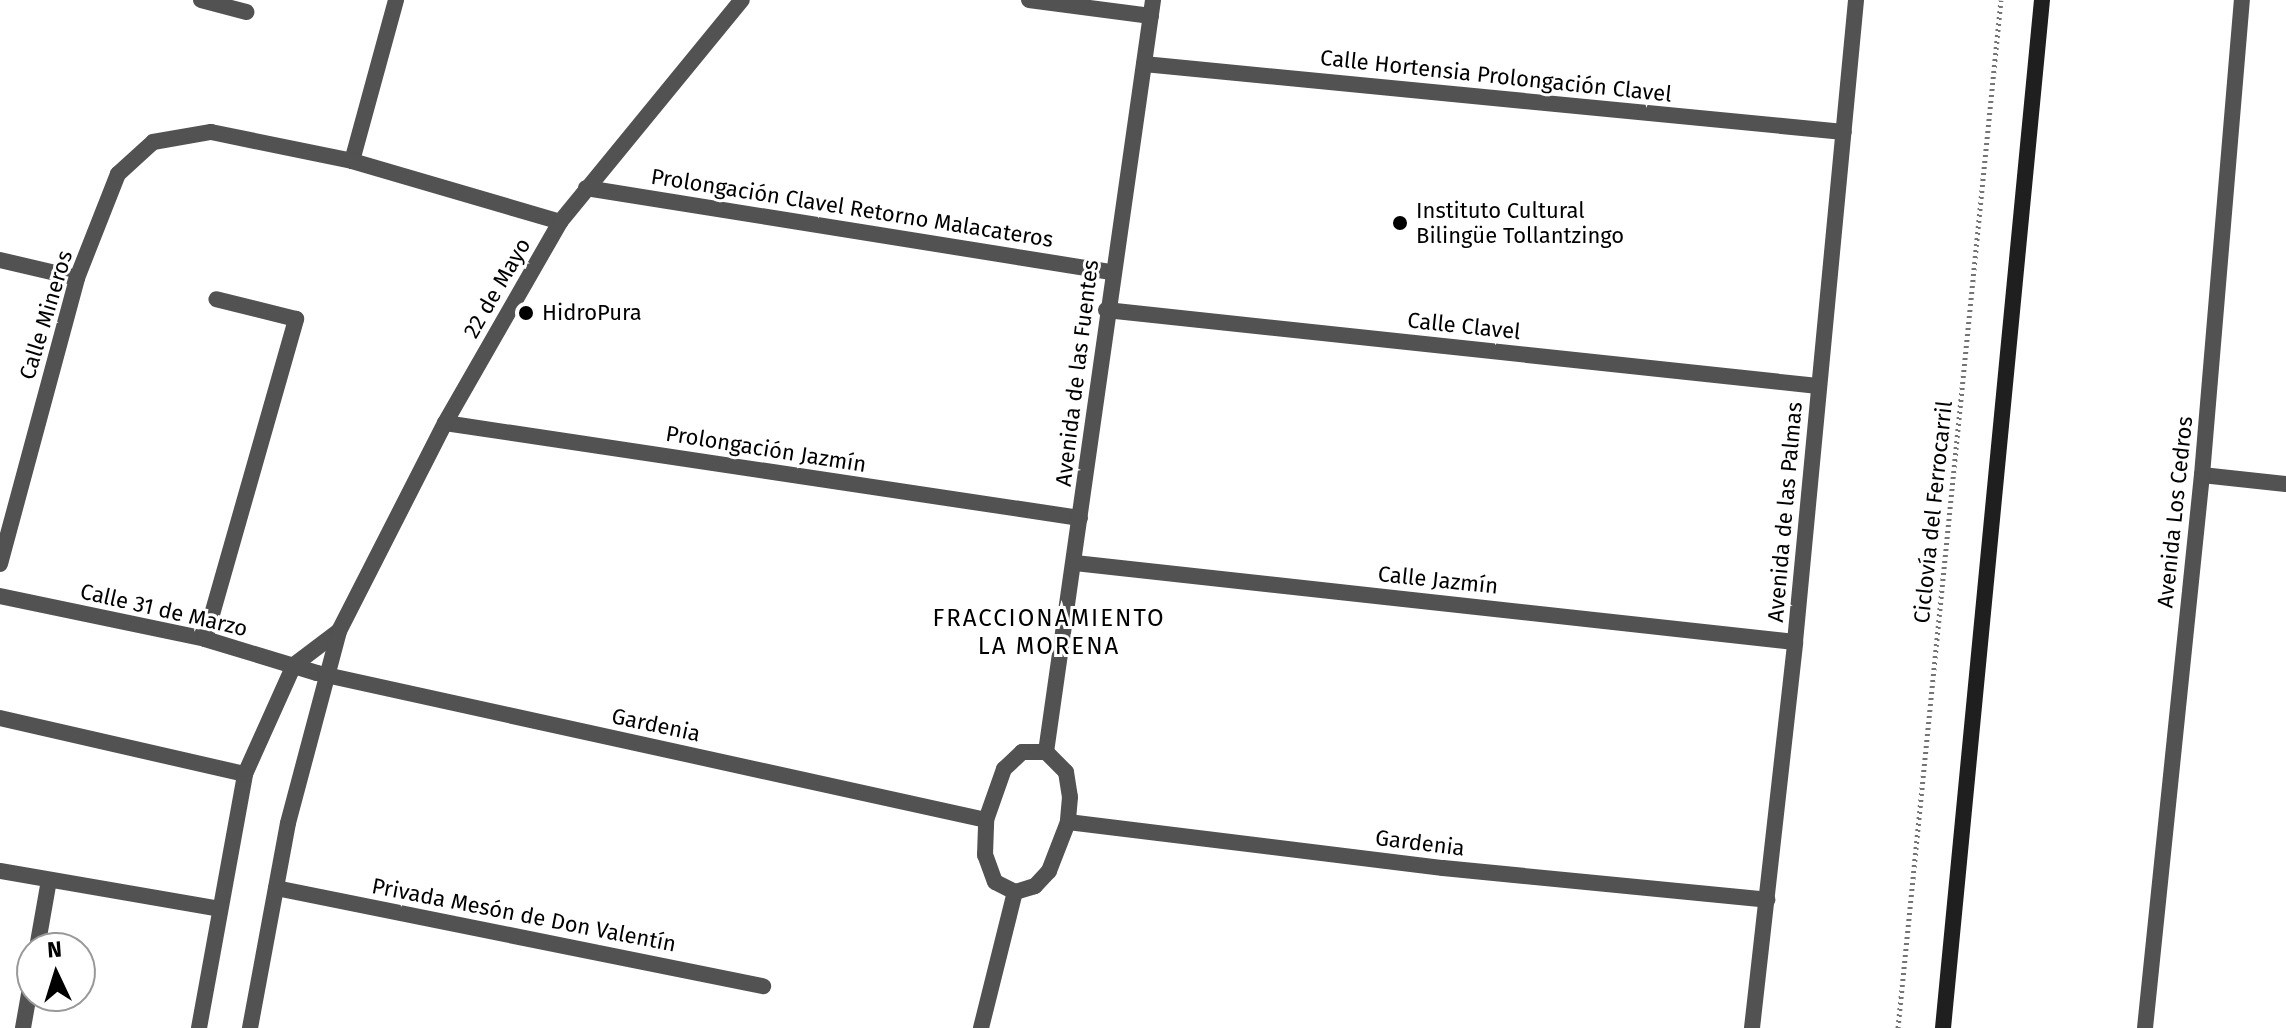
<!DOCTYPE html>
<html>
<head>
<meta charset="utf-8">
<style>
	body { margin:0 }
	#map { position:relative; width:2286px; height:1028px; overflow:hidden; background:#fff; font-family:"Fira Sans",sans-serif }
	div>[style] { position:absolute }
	.path>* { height:5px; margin-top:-2.5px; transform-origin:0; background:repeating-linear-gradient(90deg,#747474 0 2px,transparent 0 6px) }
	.street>* { height:16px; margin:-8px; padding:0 8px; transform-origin:8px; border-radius:8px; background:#525252 }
	.secondary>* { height:16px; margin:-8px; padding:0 8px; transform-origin:8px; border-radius:8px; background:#1f1f1f }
	.dots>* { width:22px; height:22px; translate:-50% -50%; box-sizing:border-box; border:4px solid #fff; border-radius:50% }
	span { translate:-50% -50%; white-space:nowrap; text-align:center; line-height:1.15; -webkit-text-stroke:6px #fff; paint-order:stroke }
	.street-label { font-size:22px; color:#000 }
	.poi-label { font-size:22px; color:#000 }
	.left { translate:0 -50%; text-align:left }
	.neighbourhood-label { font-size:24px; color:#000; letter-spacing:2px }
	.north { position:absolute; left:16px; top:932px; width:80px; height:80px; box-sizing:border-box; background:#fff; border:2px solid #999; border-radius:50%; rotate:356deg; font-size:22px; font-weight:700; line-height:32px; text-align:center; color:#000 }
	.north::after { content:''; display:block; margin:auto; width:28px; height:36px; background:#000; clip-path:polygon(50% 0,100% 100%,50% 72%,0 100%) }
</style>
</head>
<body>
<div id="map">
	<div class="path">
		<i style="left:1898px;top:1028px;width:1033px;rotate:-84.28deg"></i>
	</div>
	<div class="street">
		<i style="left:201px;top:0;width:47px;rotate:14.9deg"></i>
		<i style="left:1029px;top:0;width:123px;rotate:7.5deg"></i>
		<i style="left:1144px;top:64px;width:703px;rotate:5.55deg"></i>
		<i style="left:352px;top:161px;width:167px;rotate:-74.7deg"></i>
		<i style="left:586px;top:188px;width:532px;rotate:9.09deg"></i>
		<i style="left:0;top:260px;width:79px;rotate:13.2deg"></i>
		<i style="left:1106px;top:310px;width:716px;rotate:6.09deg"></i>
		<i style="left:445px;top:423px;width:642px;rotate:8.51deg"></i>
		<i style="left:2202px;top:475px;width:84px;rotate:6.1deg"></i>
		<i style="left:1075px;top:563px;width:724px;rotate:6.26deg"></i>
		<i style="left:0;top:564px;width:296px;rotate:-74.9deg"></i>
		<i style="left:77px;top:278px;width:112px;rotate:-68.5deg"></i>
		<i style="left:118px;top:174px;width:47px;rotate:-42.4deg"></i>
		<i style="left:153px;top:142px;width:59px;rotate:-9.8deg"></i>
		<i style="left:211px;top:132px;width:144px;rotate:11.6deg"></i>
		<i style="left:352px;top:161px;width:217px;rotate:16.3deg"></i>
		<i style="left:0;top:596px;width:209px;rotate:11.8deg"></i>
		<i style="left:205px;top:639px;width:117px;rotate:16.9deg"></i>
		<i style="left:317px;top:673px;width:685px;rotate:12.39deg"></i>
		<i style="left:205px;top:639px;width:333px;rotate:-74.1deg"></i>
		<i style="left:296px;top:319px;width:82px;rotate:-166deg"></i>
		<i style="left:0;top:718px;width:251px;rotate:12.9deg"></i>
		<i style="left:1022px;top:752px;width:24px"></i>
		<i style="left:1046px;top:752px;width:28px;rotate:45deg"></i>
		<i style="left:1066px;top:772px;width:25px;rotate:81deg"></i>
		<i style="left:1070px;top:797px;width:25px;rotate:95deg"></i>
		<i style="left:1068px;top:822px;width:53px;rotate:111.2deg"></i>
		<i style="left:1049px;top:871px;width:21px;rotate:133deg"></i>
		<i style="left:1035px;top:886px;width:21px;rotate:163deg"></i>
		<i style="left:1015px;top:892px;width:22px;rotate:-153deg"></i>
		<i style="left:995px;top:882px;width:29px;rotate:-110deg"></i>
		<i style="left:985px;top:855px;width:35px;rotate:-88deg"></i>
		<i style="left:986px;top:820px;width:54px;rotate:-70.6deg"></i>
		<i style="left:1004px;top:769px;width:25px;rotate:-43deg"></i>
		<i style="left:1046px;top:752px;width:760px;rotate:-81.9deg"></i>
		<i style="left:1068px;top:822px;width:378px;rotate:7deg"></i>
		<i style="left:1443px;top:868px;width:326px;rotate:5.6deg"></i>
		<i style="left:0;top:871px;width:223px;rotate:9.8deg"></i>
		<i style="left:276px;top:888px;width:497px;rotate:11.4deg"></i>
		<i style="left:37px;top:948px;width:69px;rotate:-80deg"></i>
		<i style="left:23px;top:1028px;width:52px;rotate:-80deg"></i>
		<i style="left:199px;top:1028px;width:258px;rotate:-79.7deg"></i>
		<i style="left:245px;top:774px;width:120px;rotate:-65.8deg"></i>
		<i style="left:294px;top:665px;width:56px;rotate:-37.1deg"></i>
		<i style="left:250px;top:1028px;width:208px;rotate:-79.5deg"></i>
		<i style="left:288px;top:823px;width:199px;rotate:-75.1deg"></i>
		<i style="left:339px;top:631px;width:233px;rotate:-63deg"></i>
		<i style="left:445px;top:423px;width:232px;rotate:-60.2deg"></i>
		<i style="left:560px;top:222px;width:287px;rotate:-50.7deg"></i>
		<i style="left:981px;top:1028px;width:140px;rotate:-76deg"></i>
		<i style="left:1752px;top:1028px;width:388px;rotate:-83.6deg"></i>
		<i style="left:1795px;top:642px;width:645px;rotate:-84.57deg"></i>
		<i style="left:2145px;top:1028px;width:556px;rotate:-84.12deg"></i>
		<i style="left:2202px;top:475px;width:477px;rotate:-85.2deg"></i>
	</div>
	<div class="secondary">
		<i style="left:1943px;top:1028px;width:1033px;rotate:-84.5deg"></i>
	</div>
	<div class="dots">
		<i style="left:1400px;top:223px;background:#000"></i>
		<i style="left:526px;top:313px;background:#000"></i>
	</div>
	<div class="street-label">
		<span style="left:1496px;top:76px;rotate:6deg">Calle Hortensia Prolongación Clavel</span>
		<span style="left:852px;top:208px;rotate:9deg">Prolongación Clavel Retorno Malacateros</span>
		<span style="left:497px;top:288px;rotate:-60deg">22 de Mayo</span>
		<span style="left:46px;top:315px;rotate:-73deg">Calle Mineros</span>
		<span style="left:1464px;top:326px;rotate:6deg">Calle Clavel</span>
		<span style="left:1077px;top:373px;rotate:-83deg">Avenida de las Fuentes</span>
		<span style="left:766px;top:449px;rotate:9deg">Prolongación Jazmín</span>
		<span style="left:1785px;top:512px;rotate:-85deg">Avenida de las Palmas</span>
		<span style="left:1933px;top:512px;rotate:-84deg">Ciclovía del Ferrocarril</span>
		<span style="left:2175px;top:512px;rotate:-84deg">Avenida Los Cedros</span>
		<span style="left:1438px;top:580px;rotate:6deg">Calle Jazmín</span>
		<span style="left:164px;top:610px;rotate:13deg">Calle 31 de Marzo</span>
		<span style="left:656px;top:725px;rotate:12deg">Gardenia</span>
		<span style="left:1420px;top:843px;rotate:7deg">Gardenia</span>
		<span style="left:524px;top:915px;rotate:11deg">Privada Mesón de Don Valentín</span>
	</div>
	<div class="poi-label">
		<span class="left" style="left:1416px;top:223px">Instituto Cultural<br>Bilingüe Tollantzingo</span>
		<span class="left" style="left:542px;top:313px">HidroPura</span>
	</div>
	<div class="neighbourhood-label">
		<span style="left:1049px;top:633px">FRACCIONAMIENTO<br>LA MORENA</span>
	</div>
	<div class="north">N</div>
</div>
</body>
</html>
